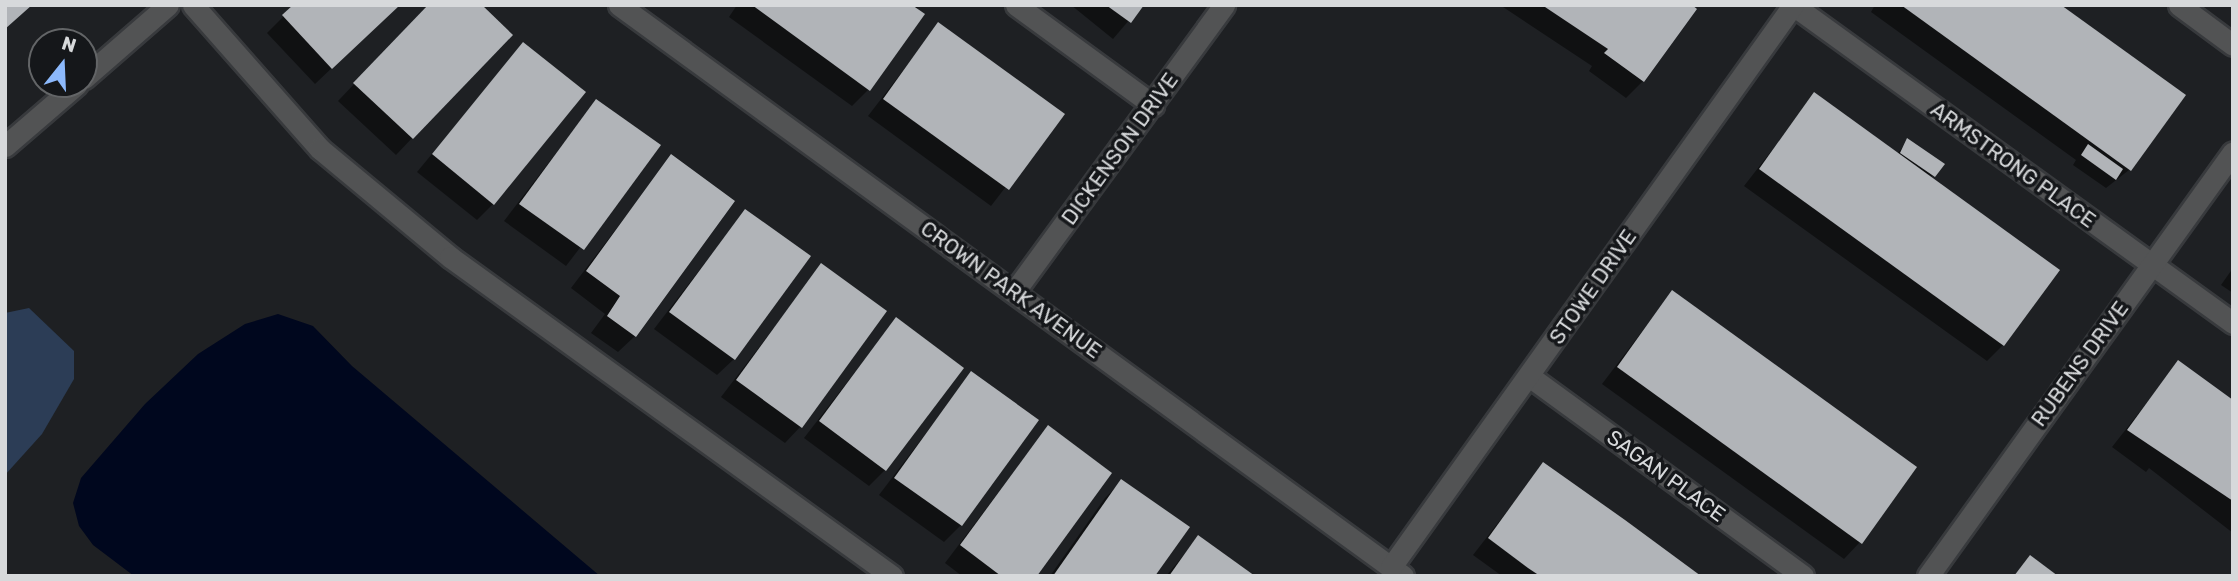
<!DOCTYPE html>
<html>
<head>
<meta charset="utf-8">
<style>
	body { margin:0 }
	#map { position:relative; width:2238px; height:581px; overflow:hidden; background:#1e2023; font-family:Rubik,sans-serif }
	div>[style] { position:absolute }
	.green>* { inset:0; background:#2c3d56 }
	.water>* { inset:0; background:#00071e }
	.shadow>* { inset:0; background:#0007 }
	.building>* { inset:0; background:#b1b4b8 }
	.roads { filter:drop-shadow(2px 0 #383a3d) drop-shadow(-2px 0 #383a3d) drop-shadow(0 2px #383a3d) drop-shadow(0 -2px #383a3d) }
	.minor>* { height:21px; margin:-10.5px; padding:0 10.5px; transform-origin:10.5px; border-radius:10.5px; background:#525354 }
	span { translate:-50% -50%; white-space:nowrap; text-align:center; line-height:1.15; -webkit-text-stroke:7px #15171a; paint-order:stroke }
	.street-label { font-size:21px; color:#d7d9db }
	.frame { position:absolute; inset:0; border:7px solid #d7d9db; pointer-events:none }
	.north { position:absolute; left:28px; top:28px; width:70px; height:70px; box-sizing:border-box; background:#15171a; border:2px solid #636567; border-radius:50%; rotate:18deg; font-size:19px; font-weight:700; line-height:28px; text-align:center; color:#d7d9db }
	.north::after { content:''; display:block; margin:auto; width:24px; height:32px; background:#8cb9fc; clip-path:polygon(50% 0,100% 100%,50% 72%,0 100%) }
</style>
</head>
<body>
<div id="map">
	<div class="green">
		<i style="clip-path:polygon(29px 308px,74px 351px,74px 379px,42px 434px,5px 475px,5px 313px)"></i>
	</div>
	<div class="water">
		<i style="clip-path:polygon(278px 314px,313px 326px,352px 366px,600px 576px,134px 576px,93px 545px,79px 526px,73px 503px,81px 478px,145px 404px,198px 354px,245px 324px)"></i>
	</div>
	<div class="shadow">
		<i style="clip-path:polygon(295px 5px,398px 5px,315px 84px,267px 33px)"></i>
		<i style="clip-path:polygon(429px 5px,510px 35px,396px 155px,338px 101px)"></i>
		<i style="clip-path:polygon(737px 5px,919px 5px,869px 89px,852px 106px,729px 17px)"></i>
		<i style="clip-path:polygon(1071px 5px,1142px 5px,1113px 39px)"></i>
		<i style="clip-path:polygon(1500px 5px,1689px 5px,1643px 81px,1626px 98px,1589px 71px,1592px 66px)"></i>
		<i style="clip-path:polygon(1875px 5px,2059px 5px,2183px 95px,2129px 170px,2106px 188px,2073px 165px,2076px 160px,1871px 12px)"></i>
		<i style="clip-path:polygon(938px 25px,1062px 114px,991px 206px,868px 116px)"></i>
		<i style="clip-path:polygon(523px 44px,493px 204px,477px 220px,417px 172px)"></i>
		<i style="clip-path:polygon(1815px 95px,1897px 154px,1908px 141px,1943px 165px,1930px 178px,2003px 345px,1987px 361px,1744px 186px)"></i>
		<i style="clip-path:polygon(596px 101px,658px 146px,566px 266px,504px 221px)"></i>
		<i style="clip-path:polygon(671px 157px,635px 336px,618px 352px,591px 333px,605px 314px,571px 288px)"></i>
		<i style="clip-path:polygon(745px 211px,734px 359px,717px 375px,654px 329px)"></i>
		<i style="clip-path:polygon(821px 266px,801px 426px,785px 443px,721px 397px)"></i>
		<i style="clip-path:polygon(2233px 268px,2233px 293px,2221px 285px)"></i>
		<i style="clip-path:polygon(1672px 292px,1860px 542px,1844px 559px,1602px 384px)"></i>
		<i style="clip-path:polygon(896px 319px,885px 470px,869px 486px,804px 438px)"></i>
		<i style="clip-path:polygon(2178px 363px,2233px 402px,2233px 533px,2149px 468px,2146px 472px,2112px 447px)"></i>
		<i style="clip-path:polygon(971px 374px,961px 525px,944px 542px,879px 495px)"></i>
		<i style="clip-path:polygon(1048px 427px,1034px 576px,962px 576px,945px 563px)"></i>
		<i style="clip-path:polygon(1543px 465px,1698px 576px,1502px 576px,1473px 555px)"></i>
		<i style="clip-path:polygon(1122px 481px,1153px 576px,1050px 576px,1105px 498px)"></i>
		<i style="clip-path:polygon(1199px 537px,1252px 576px,1166px 576px)"></i>
	</div>
	<div class="building">
		<i style="clip-path:polygon(5px 5px,32px 5px,5px 29px)"></i>
		<i style="clip-path:polygon(293px 5px,400px 5px,332px 69px,282px 15px)"></i>
		<i style="clip-path:polygon(428px 5px,482px 5px,513px 35px,413px 139px,353px 83px)"></i>
		<i style="clip-path:polygon(752px 5px,912px 5px,925px 14px,870px 91px)"></i>
		<i style="clip-path:polygon(1106px 5px,1144px 5px,1131px 23px)"></i>
		<i style="clip-path:polygon(1542px 5px,1692px 5px,1697px 9px,1644px 82px,1604px 53px,1608px 49px)"></i>
		<i style="clip-path:polygon(1901px 5px,2061px 5px,2186px 95px,2131px 171px)"></i>
		<i style="clip-path:polygon(938px 22px,1065px 114px,1009px 190px,883px 99px)"></i>
		<i style="clip-path:polygon(523px 42px,586px 92px,494px 205px,432px 154px)"></i>
		<i style="clip-path:polygon(1814px 92px,2060px 270px,2004px 346px,1759px 169px)"></i>
		<i style="clip-path:polygon(596px 99px,661px 145px,584px 250px,519px 204px)"></i>
		<i style="clip-path:polygon(1907px 138px,1945px 164px,1935px 177px,1900px 153px)"></i>
		<i style="clip-path:polygon(2088px 144px,2123px 169px,2116px 180px,2081px 155px)"></i>
		<i style="clip-path:polygon(671px 154px,735px 201px,636px 337px,607px 316px,620px 296px,586px 271px)"></i>
		<i style="clip-path:polygon(745px 209px,811px 256px,735px 360px,669px 312px)"></i>
		<i style="clip-path:polygon(821px 263px,887px 311px,802px 428px,736px 380px)"></i>
		<i style="clip-path:polygon(1672px 290px,1917px 467px,1862px 544px,1617px 367px)"></i>
		<i style="clip-path:polygon(896px 317px,964px 368px,886px 471px,819px 421px)"></i>
		<i style="clip-path:polygon(2178px 360px,2233px 400px,2233px 501px,2127px 430px)"></i>
		<i style="clip-path:polygon(971px 371px,1039px 420px,962px 526px,894px 478px)"></i>
		<i style="clip-path:polygon(1048px 425px,1112px 473px,1037px 576px,1001px 576px,960px 545px)"></i>
		<i style="clip-path:polygon(1543px 462px,1625px 520px,1701px 576px,1540px 576px,1528px 568px,1488px 538px)"></i>
		<i style="clip-path:polygon(1121px 479px,1190px 527px,1155px 576px,1053px 576px)"></i>
		<i style="clip-path:polygon(1198px 535px,1255px 576px,1169px 576px)"></i>
		<i style="clip-path:polygon(2030px 555px,2058px 576px,2014px 576px)"></i>
	</div>
	<div class="roads">
		<div class="minor">
			<i style="left:193px;top:5px;width:192px;rotate:48.6deg"></i>
			<i style="left:320px;top:149px;width:169px;rotate:39.7deg"></i>
			<i style="left:450px;top:257px;width:545px;rotate:35.82deg"></i>
			<i style="left:619px;top:5px;width:970px;rotate:36.07deg"></i>
			<i style="left:1016px;top:5px;width:170px;rotate:36.1deg"></i>
			<i style="left:1793px;top:5px;width:543px;rotate:35.86deg"></i>
			<i style="left:2179px;top:5px;width:67px;rotate:36.5deg"></i>
			<i style="left:84px;top:78px;width:111px;rotate:-41deg"></i>
			<i style="left:5px;top:146px;width:95px;rotate:-40.7deg"></i>
			<i style="left:1014px;top:292px;width:356px;rotate:-53.8deg"></i>
			<i style="left:1529px;top:376px;width:339px;rotate:36.1deg"></i>
			<i style="left:1391px;top:567px;width:691px;rotate:-54.42deg"></i>
			<i style="left:1928px;top:576px;width:522px;rotate:-54.27deg"></i>
		</div>
	</div>
	<div class="street-label">
		<span style="left:1120px;top:149px;rotate:-54deg">DICKENSON DRIVE</span>
		<span style="left:2013px;top:165px;rotate:36deg">ARMSTRONG PLACE</span>
		<span style="left:1593px;top:287px;rotate:-55deg">STOWE DRIVE</span>
		<span style="left:1011px;top:290px;rotate:36deg">CROWN PARK AVENUE</span>
		<span style="left:2080px;top:364px;rotate:-54deg">RUBENS DRIVE</span>
		<span style="left:1666px;top:476px;rotate:36deg">SAGAN PLACE</span>
	</div>
	<div class="frame"></div>
	<div class="north">N</div>
</div>
</body>
</html>
